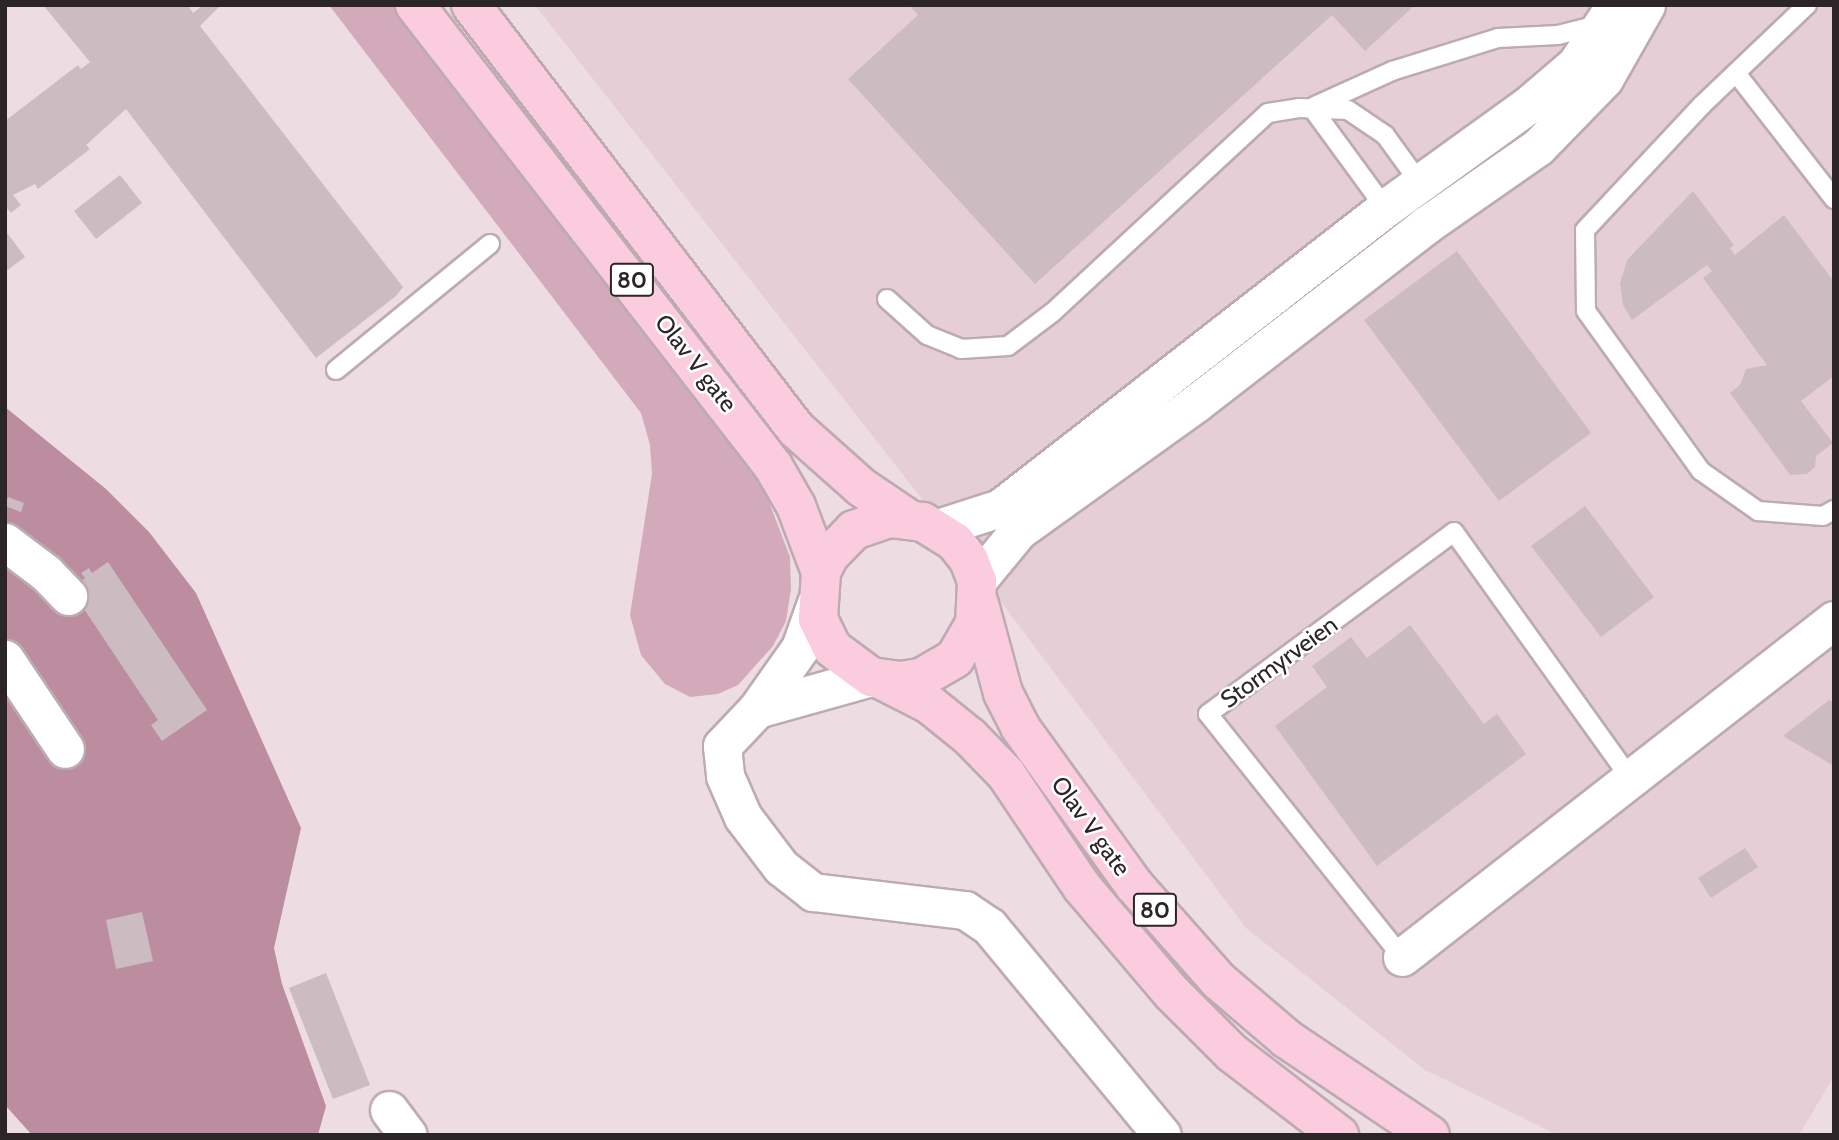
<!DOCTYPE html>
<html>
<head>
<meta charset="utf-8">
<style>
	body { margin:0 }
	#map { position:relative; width:1839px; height:1140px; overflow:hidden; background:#eddce2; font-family:Cabin,sans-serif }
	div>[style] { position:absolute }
	.built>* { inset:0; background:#e6ced6 }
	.green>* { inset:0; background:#d3aaba }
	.forest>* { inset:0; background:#bc8c9f }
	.building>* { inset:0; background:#ccbcc2 }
	.roads { filter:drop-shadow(2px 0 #bcacb2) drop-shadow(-2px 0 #bcacb2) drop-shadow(0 2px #bcacb2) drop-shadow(0 -2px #bcacb2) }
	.service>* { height:18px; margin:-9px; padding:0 9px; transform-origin:9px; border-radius:9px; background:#fff }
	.minor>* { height:37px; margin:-18.5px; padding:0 18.5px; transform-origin:18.5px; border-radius:18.5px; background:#fff }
	.trunk>* { height:38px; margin:-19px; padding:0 19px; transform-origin:19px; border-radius:19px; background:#fbccde }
	span { translate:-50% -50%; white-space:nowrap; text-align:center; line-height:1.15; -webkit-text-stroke:5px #fff; paint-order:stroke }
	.shield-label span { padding:2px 5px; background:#fff; border:2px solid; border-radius:5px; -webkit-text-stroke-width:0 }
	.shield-label { font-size:23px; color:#2b2527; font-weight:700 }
	.street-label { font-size:24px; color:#2b2527 }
	.frame { position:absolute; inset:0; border:7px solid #2b2527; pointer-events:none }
</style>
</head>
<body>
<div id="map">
	<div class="built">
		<i style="clip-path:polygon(535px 5px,1834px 5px,1834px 1076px,1799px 1135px,1558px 1135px,1425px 1070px,1246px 928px,962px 550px)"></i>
	</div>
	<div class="green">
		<i style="clip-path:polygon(329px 5px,395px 5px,551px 201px,738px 448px,766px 494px,790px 557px,791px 589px,786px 621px,773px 646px,738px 685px,718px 694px,690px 697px,665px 684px,641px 655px,630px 615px,652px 474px,650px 445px,641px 413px)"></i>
	</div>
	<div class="forest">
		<i style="clip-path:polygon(5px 407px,106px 489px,149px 532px,196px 593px,301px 828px,274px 948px,282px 984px,326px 1106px,318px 1135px,32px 1135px,5px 1105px)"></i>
	</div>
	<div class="building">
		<i style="clip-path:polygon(43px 5px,188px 5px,193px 13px,203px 5px,221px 5px,200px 26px,403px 287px,396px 296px,316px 358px,126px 109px,86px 145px,90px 149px,38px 189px,35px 184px,13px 195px,21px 205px,11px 213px,5px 206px,5px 121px,78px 65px,81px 69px,90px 62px)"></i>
		<i style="clip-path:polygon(909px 5px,1415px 5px,1365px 51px,1332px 15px,1035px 284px,848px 79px,918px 15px)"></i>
		<i style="clip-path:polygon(120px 175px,142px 203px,96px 239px,74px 211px)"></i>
		<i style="clip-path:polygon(1693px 191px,1734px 245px,1730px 248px,1735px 255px,1784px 215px,1834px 282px,1834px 376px,1801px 401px,1833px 443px,1816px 456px,1815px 467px,1807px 474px,1790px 475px,1730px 393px,1740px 385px,1746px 369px,1767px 365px,1703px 278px,1712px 271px,1707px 265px,1632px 320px,1623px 305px,1620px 284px,1627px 260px)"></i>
		<i style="clip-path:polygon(5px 230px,25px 257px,5px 272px)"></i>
		<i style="clip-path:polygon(1457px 251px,1591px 433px,1499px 501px,1364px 320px)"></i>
		<i style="clip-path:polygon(8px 497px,24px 503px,21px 512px,5px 506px)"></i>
		<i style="clip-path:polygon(1585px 506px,1654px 597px,1601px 637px,1531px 546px)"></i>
		<i style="clip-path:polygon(108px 562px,207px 710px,162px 741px,151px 725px,158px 720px,70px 588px,85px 578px,81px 573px,89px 568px,92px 573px)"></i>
		<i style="clip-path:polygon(1410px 625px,1484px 724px,1497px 714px,1526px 754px,1377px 866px,1275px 726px,1327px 687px,1312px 666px,1351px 637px,1367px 658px)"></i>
		<i style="clip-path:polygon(1829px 700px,1834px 702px,1834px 766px,1783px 736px)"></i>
		<i style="clip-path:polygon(1745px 848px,1758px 867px,1711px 898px,1698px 878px)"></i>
		<i style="clip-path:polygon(142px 912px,153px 961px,116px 969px,106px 920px)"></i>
		<i style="clip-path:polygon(326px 973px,370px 1085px,333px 1099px,289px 988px)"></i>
	</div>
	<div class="roads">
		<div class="service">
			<i style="left:1807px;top:5px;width:145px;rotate:136.4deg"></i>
			<i style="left:1702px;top:105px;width:171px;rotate:133.1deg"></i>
			<i style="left:1585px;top:230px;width:81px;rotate:89.3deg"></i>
			<i style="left:1586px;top:311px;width:197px;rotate:54.3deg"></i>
			<i style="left:1701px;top:471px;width:70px;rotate:35.1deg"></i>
			<i style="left:1758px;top:511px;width:65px;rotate:4.4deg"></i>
			<i style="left:1823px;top:516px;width:13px;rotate:-29deg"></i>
			<i style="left:1736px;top:73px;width:160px;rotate:52.1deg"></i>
			<i style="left:1315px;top:106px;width:85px;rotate:-24.4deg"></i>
			<i style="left:1392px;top:71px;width:111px;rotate:-17.3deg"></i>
			<i style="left:1498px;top:38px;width:60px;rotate:-2.9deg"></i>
			<i style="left:1558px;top:35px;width:41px;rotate:-14deg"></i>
			<i style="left:1312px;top:108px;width:129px;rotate:53.8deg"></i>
			<i style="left:887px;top:299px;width:54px;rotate:42deg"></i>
			<i style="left:927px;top:335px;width:37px;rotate:22deg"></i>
			<i style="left:961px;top:349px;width:47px;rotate:-3.7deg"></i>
			<i style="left:1008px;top:346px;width:56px;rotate:-37.1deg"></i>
			<i style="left:1053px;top:312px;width:293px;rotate:-42.8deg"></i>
			<i style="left:1268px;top:113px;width:31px;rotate:-9deg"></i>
			<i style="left:1299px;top:108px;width:49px;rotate:2.3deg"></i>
			<i style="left:1348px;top:110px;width:45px;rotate:34deg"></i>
			<i style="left:1385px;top:135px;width:63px;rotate:54deg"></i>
			<i style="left:336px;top:370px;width:199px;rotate:-39.3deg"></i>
			<i style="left:1402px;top:957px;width:311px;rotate:-128.6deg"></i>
			<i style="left:1208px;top:714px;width:306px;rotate:-36.5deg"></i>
			<i style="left:1454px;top:532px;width:304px;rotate:54.4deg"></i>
		</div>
		<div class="minor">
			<i style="left:938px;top:528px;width:65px;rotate:-17.9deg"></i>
			<i style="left:1000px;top:508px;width:487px;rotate:-37.9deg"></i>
			<i style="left:1384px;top:209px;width:176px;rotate:-35.8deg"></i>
			<i style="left:1527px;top:106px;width:65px;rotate:-40.6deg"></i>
			<i style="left:1576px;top:64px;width:71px;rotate:-56.5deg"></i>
			<i style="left:5px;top:542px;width:51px;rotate:37.1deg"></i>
			<i style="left:46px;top:573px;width:32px;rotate:46deg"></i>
			<i style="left:977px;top:581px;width:65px;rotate:-50.6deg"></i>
			<i style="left:1018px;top:531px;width:219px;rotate:-35.7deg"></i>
			<i style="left:1196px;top:403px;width:291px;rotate:-37.7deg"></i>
			<i style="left:1426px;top:225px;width:136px;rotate:-34.9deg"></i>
			<i style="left:1538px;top:147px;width:95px;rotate:-45.9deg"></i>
			<i style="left:1604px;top:79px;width:85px;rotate:-60.4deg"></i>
			<i style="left:816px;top:603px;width:48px;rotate:109.6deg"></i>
			<i style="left:800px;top:648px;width:75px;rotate:125.2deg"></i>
			<i style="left:757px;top:709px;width:118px;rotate:-15.7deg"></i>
			<i style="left:5px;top:659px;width:108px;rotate:56.3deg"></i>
			<i style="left:757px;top:709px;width:51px;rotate:133.4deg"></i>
			<i style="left:722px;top:746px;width:30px;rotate:84deg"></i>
			<i style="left:725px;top:776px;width:45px;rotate:66.3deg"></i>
			<i style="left:743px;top:817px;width:63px;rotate:52.8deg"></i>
			<i style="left:781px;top:867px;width:41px;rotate:38deg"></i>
			<i style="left:813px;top:892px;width:153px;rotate:6.8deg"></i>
			<i style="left:965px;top:910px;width:29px;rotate:34deg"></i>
			<i style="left:989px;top:926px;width:271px;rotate:50.4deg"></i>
			<i style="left:1402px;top:957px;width:548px;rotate:-37.96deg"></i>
			<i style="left:389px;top:1110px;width:31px;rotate:53deg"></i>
		</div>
		<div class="trunk">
			<i style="left:415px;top:5px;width:584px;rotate:52.17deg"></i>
			<i style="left:773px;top:466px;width:46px;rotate:60.1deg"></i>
			<i style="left:796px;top:506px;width:71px;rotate:69.3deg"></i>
			<i style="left:821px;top:572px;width:47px;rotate:93.7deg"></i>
			<i style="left:818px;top:619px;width:32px;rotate:64deg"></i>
			<i style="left:832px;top:648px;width:49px;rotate:36.6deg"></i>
			<i style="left:871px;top:677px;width:30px;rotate:8deg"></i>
			<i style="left:901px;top:681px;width:20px;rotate:-9deg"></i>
			<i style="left:921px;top:678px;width:39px;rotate:-30deg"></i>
			<i style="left:955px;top:658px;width:39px;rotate:-60deg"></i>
			<i style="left:975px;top:624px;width:43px;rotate:-87.3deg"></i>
			<i style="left:977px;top:581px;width:22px;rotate:-111deg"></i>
			<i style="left:969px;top:560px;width:23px;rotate:-128deg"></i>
			<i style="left:955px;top:542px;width:38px;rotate:-148deg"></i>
			<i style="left:923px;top:522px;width:34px;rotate:-173deg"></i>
			<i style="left:889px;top:518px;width:37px;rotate:161deg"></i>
			<i style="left:854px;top:530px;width:36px;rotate:134deg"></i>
			<i style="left:829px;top:556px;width:18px;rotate:117deg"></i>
			<i style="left:471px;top:5px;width:534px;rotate:52.53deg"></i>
			<i style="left:796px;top:429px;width:87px;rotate:41.7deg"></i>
			<i style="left:861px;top:487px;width:55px;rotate:34deg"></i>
			<i style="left:979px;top:604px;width:92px;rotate:74.9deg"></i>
			<i style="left:1003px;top:693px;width:38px;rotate:63deg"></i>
			<i style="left:1020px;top:727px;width:195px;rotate:54.2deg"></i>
			<i style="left:1134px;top:885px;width:128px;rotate:48.5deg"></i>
			<i style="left:1219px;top:981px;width:89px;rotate:40.5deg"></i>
			<i style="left:1287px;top:1039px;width:172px;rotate:33.9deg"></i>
			<i style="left:882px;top:680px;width:53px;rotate:27.1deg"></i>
			<i style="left:929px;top:704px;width:53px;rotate:38.8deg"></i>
			<i style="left:970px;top:737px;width:52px;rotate:45.8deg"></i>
			<i style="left:1006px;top:774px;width:136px;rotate:56.1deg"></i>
			<i style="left:1082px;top:887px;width:139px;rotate:49.7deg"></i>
			<i style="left:1172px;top:993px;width:85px;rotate:45deg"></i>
			<i style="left:1232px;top:1053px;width:135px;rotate:37.5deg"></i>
		</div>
	</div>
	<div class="shield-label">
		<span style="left:632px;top:280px">80</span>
		<span style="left:1155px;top:910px">80</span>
	</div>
	<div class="street-label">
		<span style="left:696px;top:363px;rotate:52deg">Olav V gate</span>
		<span style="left:1279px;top:662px;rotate:-36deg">Stormyrveien</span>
		<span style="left:1091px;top:826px;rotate:54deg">Olav V gate</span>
	</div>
	<div class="frame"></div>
</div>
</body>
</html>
